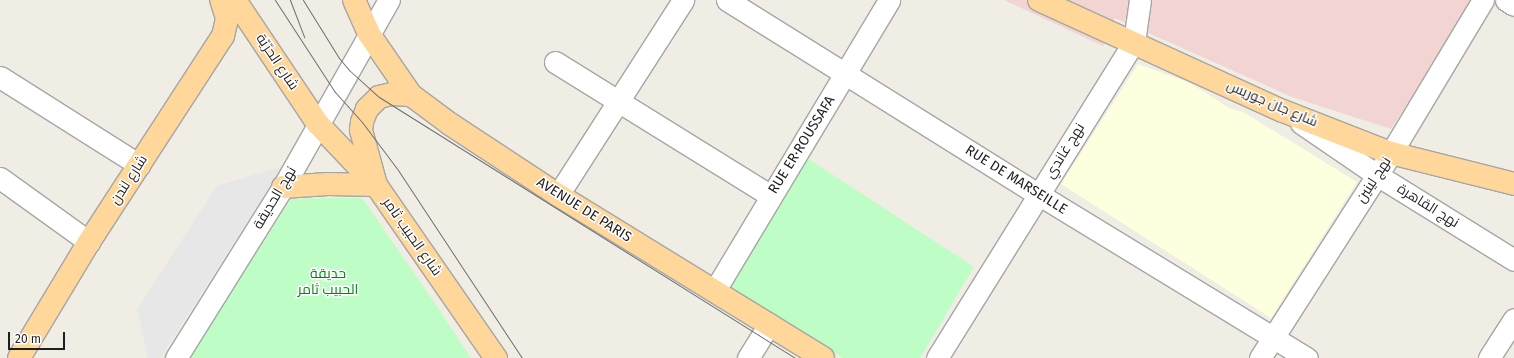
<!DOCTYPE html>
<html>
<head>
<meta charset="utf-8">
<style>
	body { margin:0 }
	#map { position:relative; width:1514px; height:358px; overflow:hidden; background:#f0ede4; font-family:"Fira Sans",Cairo,sans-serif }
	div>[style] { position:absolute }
	.commercial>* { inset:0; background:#f2d4d2 }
	.education>* { inset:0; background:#feffde }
	.park>* { inset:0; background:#befdc5 }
	.parking>* { inset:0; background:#e7e7e7 }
	.roads { filter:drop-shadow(1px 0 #a6a6a6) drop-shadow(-1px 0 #a6a6a6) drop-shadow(0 1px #a6a6a6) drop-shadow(0 -1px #a6a6a6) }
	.minor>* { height:21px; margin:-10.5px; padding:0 10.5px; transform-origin:10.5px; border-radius:10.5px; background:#fff }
	.major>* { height:22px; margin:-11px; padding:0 11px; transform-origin:11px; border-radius:11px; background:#ffd79a }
	.tram>* { height:1px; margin:-0.5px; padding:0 0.5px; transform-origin:0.5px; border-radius:0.5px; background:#6d6d6d }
	span { translate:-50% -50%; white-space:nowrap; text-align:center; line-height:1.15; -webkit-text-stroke:3px #fff; paint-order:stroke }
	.street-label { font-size:14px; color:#1f1f1f }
	.park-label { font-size:14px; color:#048513 }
	.scale { position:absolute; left:8px; top:332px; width:57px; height:18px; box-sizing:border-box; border:2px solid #1f1f1f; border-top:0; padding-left:5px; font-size:12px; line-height:14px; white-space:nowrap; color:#1f1f1f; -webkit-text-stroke:3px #fff; paint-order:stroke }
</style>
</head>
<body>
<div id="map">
	<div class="commercial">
		<i style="clip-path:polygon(1004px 0,1474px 0,1391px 129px,1292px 97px,1115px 18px,1103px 46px)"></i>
	</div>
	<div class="education">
		<i style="clip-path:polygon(1138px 64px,1190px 83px,1229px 108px,1245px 113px,1357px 182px,1271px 318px,1061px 184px)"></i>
	</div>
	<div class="park">
		<i style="clip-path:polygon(807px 158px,974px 267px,920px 358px,843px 358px,729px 287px)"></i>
		<i style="clip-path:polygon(328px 198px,362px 198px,432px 299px,471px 358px,189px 358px,291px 199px)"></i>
	</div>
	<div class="parking">
		<i style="clip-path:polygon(283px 166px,160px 358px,148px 358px,137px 309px,217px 186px)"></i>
	</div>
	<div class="roads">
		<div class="minor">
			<i style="left:727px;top:0;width:367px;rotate:32deg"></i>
			<i style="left:1038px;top:194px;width:315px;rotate:31.4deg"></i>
			<i style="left:1506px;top:0;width:9px;rotate:32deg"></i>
			<i style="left:555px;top:62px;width:254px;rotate:31.8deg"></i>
			<i style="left:0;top:77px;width:165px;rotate:32.3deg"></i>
			<i style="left:1301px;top:123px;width:92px;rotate:34.4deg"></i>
			<i style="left:1377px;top:175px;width:161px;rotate:31.8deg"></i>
			<i style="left:0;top:178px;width:110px;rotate:35.7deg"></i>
			<i style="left:558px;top:195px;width:232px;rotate:-57.3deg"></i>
			<i style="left:715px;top:290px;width:338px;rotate:-59deg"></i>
			<i style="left:176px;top:358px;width:202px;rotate:-58deg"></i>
			<i style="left:283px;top:187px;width:215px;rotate:-60.5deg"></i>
			<i style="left:748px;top:358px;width:40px;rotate:-58deg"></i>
			<i style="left:937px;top:358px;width:372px;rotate:-58.1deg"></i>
			<i style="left:1134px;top:42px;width:42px;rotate:-81.9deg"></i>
			<i style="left:1260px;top:358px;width:243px;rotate:-57.4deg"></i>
			<i style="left:1391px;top:153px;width:179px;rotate:-59deg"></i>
			<i style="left:1489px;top:358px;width:46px;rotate:-57.3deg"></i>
		</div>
		<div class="major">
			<i style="left:235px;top:0;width:149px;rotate:56.2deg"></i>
			<i style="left:318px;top:124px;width:84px;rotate:46.4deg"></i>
			<i style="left:376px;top:185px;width:211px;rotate:55.3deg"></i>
			<i style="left:354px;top:0;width:37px;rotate:66deg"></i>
			<i style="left:369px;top:34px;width:74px;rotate:55.5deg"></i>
			<i style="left:411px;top:95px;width:49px;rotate:36.6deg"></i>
			<i style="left:450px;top:124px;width:129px;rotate:33.3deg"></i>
			<i style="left:558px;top:195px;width:311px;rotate:31.6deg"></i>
			<i style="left:1039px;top:0;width:268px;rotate:24.5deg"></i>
			<i style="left:1283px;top:111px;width:116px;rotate:21.3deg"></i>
			<i style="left:1391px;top:153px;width:127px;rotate:14.1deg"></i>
			<i style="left:283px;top:187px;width:45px;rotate:-3.8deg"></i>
			<i style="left:328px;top:184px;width:48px;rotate:1.2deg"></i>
			<i style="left:376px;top:185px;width:57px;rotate:-105.3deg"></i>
			<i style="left:361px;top:130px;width:8px;rotate:-83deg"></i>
			<i style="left:362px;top:122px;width:14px;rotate:-69deg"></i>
			<i style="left:367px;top:109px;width:17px;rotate:-45deg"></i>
			<i style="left:379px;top:97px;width:13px;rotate:-13deg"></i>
			<i style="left:392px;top:94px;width:19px;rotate:3deg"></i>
			<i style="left:19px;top:358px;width:135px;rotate:-58.9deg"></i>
			<i style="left:89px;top:242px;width:246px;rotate:-57deg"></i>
			<i style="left:223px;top:36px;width:18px;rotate:-77deg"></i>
			<i style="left:227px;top:18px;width:19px;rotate:-108deg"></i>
		</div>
	</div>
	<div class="tram">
		<i style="left:275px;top:0;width:110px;rotate:56.9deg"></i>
		<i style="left:335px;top:92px;width:40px;rotate:48deg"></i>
		<i style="left:362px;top:122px;width:60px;rotate:53.1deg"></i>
		<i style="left:398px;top:170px;width:225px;rotate:56.6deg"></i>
		<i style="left:290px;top:0;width:40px;rotate:69deg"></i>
		<i style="left:303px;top:0;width:68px;rotate:58.2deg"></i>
		<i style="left:339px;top:58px;width:16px;rotate:50deg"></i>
		<i style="left:349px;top:70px;width:40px;rotate:42deg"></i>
		<i style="left:379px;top:97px;width:491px;rotate:32.1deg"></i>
	</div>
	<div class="street-label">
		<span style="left:277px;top:62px;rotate:56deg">شارع الحرّيّة</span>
		<span style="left:1272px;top:104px;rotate:23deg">شارع جان جوريس</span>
		<span style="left:802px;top:145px;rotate:-58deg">RUE ER·ROUSSAFA</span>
		<span style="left:1065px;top:151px;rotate:-58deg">نهج غاندي</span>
		<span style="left:129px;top:180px;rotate:-57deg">شارع لندن</span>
		<span style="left:1016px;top:180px;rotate:32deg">RUE DE MARSEILLE</span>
		<span style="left:1374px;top:180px;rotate:-57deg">نهج لينين</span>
		<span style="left:275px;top:198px;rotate:-59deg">نهج الحديقة</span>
		<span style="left:1428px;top:206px;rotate:32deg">نهج القاهرة</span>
		<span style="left:584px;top:210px;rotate:32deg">AVENUE DE PARIS</span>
		<span style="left:412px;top:237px;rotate:55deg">شارع الحبيب ثامر</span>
	</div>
	<div class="park-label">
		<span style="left:328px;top:282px">حديقة<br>الحبيب ثامر</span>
	</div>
	<div class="scale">20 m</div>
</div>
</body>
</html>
